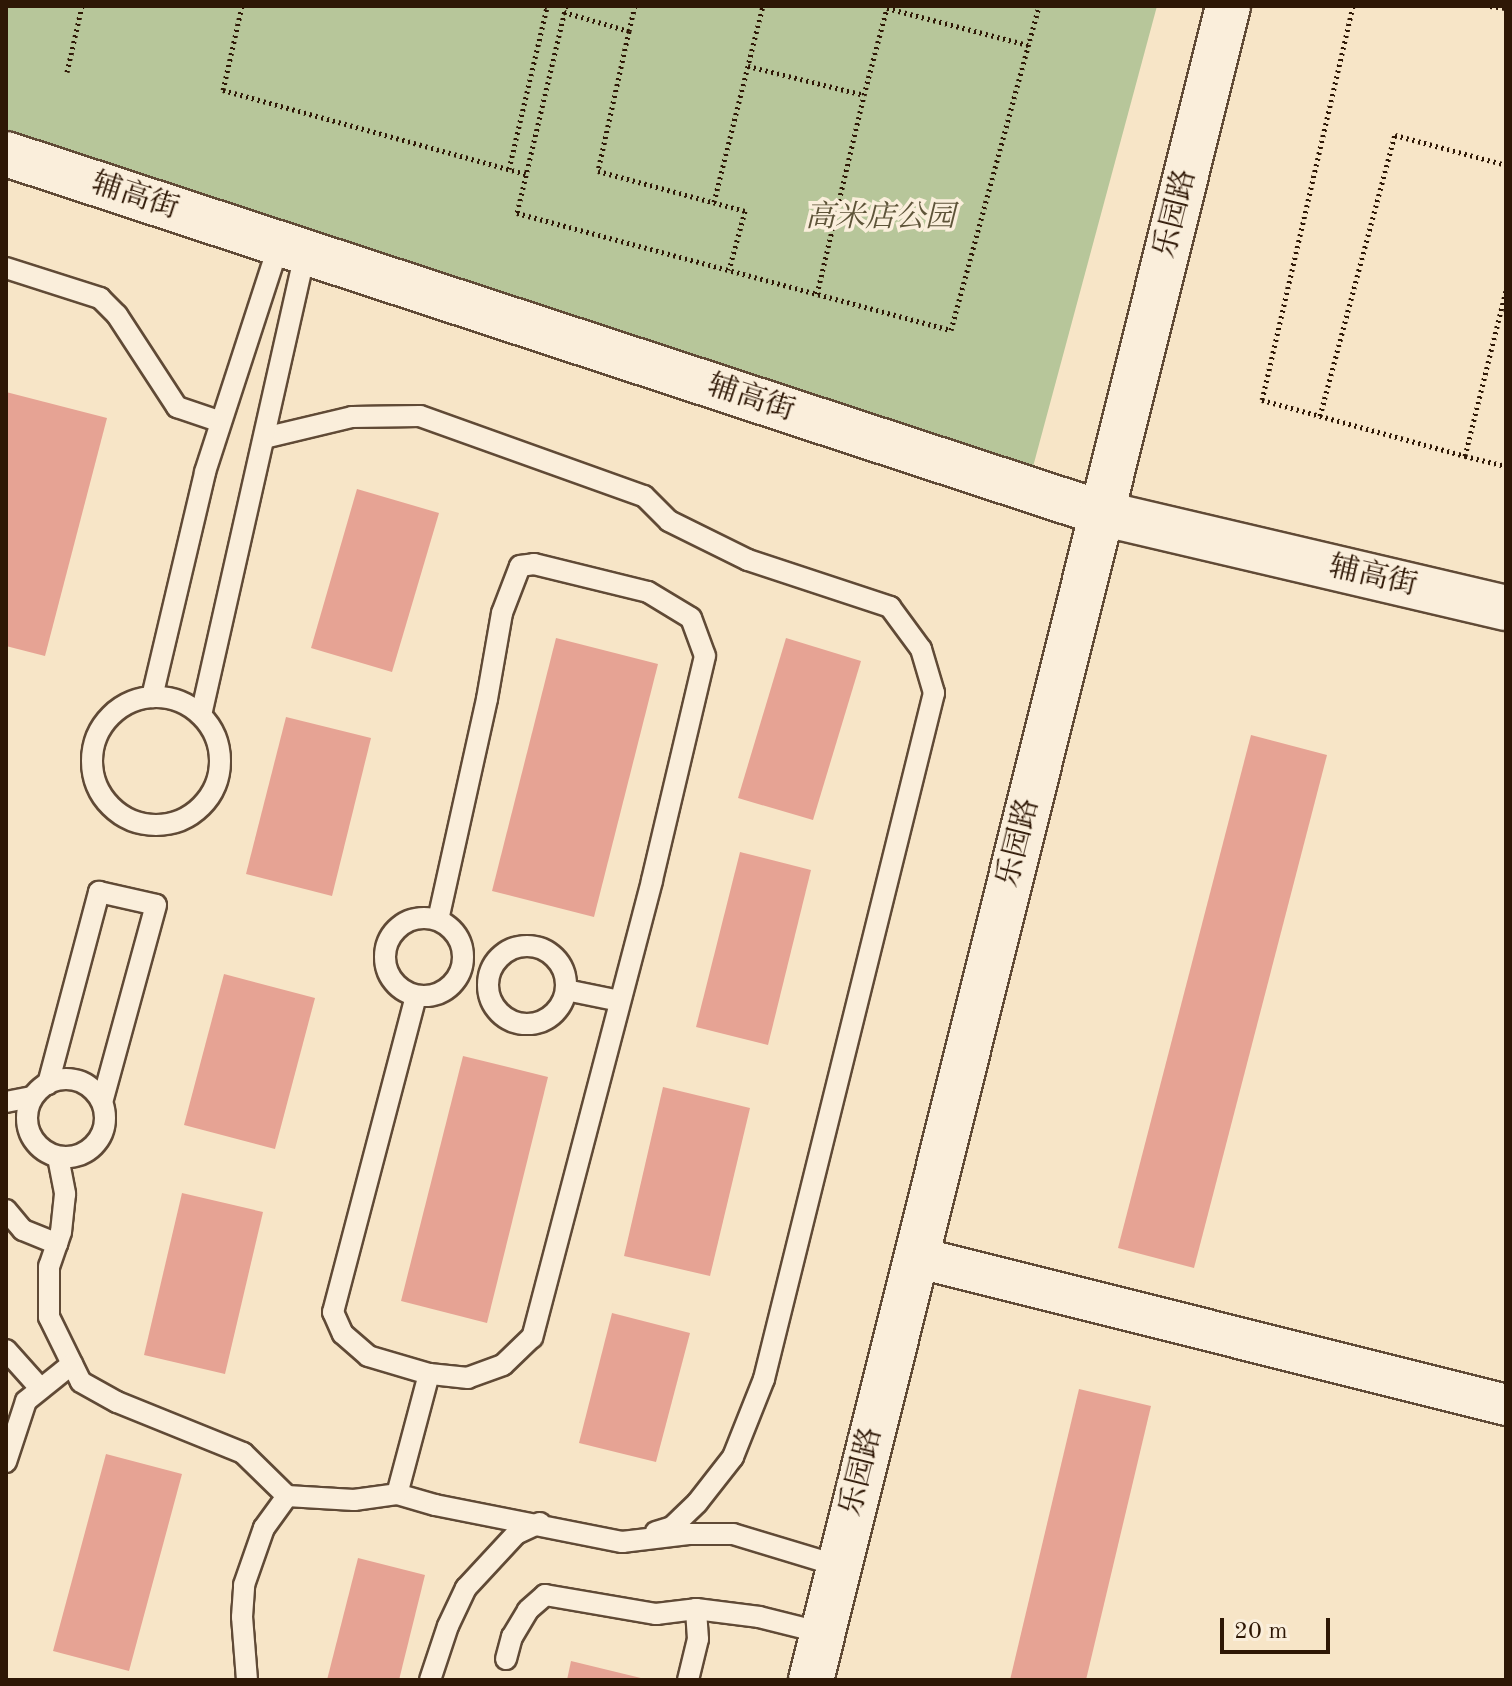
<!DOCTYPE html>
<html>
<head>
<meta charset="utf-8">
<style>
	body { margin:0 }
	#map { position:relative; width:1512px; height:1686px; overflow:hidden; background:#f7e5c7; font-family:"Old Standard TT","Noto Serif SC",serif }
	div>[style] { position:absolute }
	.green>* { inset:0; background:#b7c69a }
	.building>* { inset:0; background:#e6a394 }
	.path>* { height:5px; margin-top:-2.5px; transform-origin:0; background:repeating-linear-gradient(90deg,#2e1705 0 2px,transparent 0 6px) }
	.roads { filter:drop-shadow(2px 0 #604a36) drop-shadow(-2px 0 #604a36) drop-shadow(0 2px #604a36) drop-shadow(0 -2px #604a36) }
	.service>* { height:20px; margin:-10px; padding:0 10px; transform-origin:10px; border-radius:10px; background:#faeedb }
	.service>.ring { margin:-10px; padding:0; box-sizing:content-box; background:none; border:20px solid #faeedb; border-radius:50% }
	.minor>* { height:40px; margin:-20px; padding:0 20px; transform-origin:20px; border-radius:20px; background:#faeedb }
	.tertiary>* { height:44px; margin:-22px; padding:0 22px; transform-origin:22px; border-radius:22px; background:#faeedb }
	span { translate:-50% -50%; white-space:nowrap; text-align:center; line-height:1.15; -webkit-text-stroke:7px #faeedb; paint-order:stroke }
	.street-label { font-size:30px; color:#2e1705 }
	.park-label { font-size:30px; color:#5e5439; font-style:italic }
	.frame { position:absolute; inset:0; border:8px solid #2e1705; pointer-events:none }
	.scale { position:absolute; left:1220px; top:1618px; width:110px; height:36px; box-sizing:border-box; border:4px solid #2e1705; border-top:0; padding-left:10px; font-size:24px; line-height:28px; white-space:nowrap; color:#2e1705; -webkit-text-stroke:6px #faeedb; paint-order:stroke }
</style>
</head>
<body>
<div id="map">
	<div class="green">
		<i style="clip-path:polygon(6px 6px,1157px 6px,1027px 489px,6px 154px)"></i>
	</div>
	<div class="building">
		<i style="clip-path:polygon(6px 392px,107px 418px,45px 656px,6px 646px)"></i>
		<i style="clip-path:polygon(357px 489px,439px 513px,392px 672px,311px 648px)"></i>
		<i style="clip-path:polygon(556px 638px,658px 664px,594px 917px,492px 891px)"></i>
		<i style="clip-path:polygon(786px 638px,861px 661px,813px 820px,738px 798px)"></i>
		<i style="clip-path:polygon(286px 717px,371px 738px,332px 896px,246px 874px)"></i>
		<i style="clip-path:polygon(1251px 735px,1327px 755px,1194px 1268px,1118px 1248px)"></i>
		<i style="clip-path:polygon(740px 852px,811px 870px,768px 1045px,696px 1027px)"></i>
		<i style="clip-path:polygon(224px 974px,315px 998px,275px 1149px,184px 1125px)"></i>
		<i style="clip-path:polygon(463px 1056px,548px 1077px,487px 1323px,401px 1301px)"></i>
		<i style="clip-path:polygon(663px 1087px,750px 1108px,710px 1276px,624px 1256px)"></i>
		<i style="clip-path:polygon(182px 1193px,263px 1212px,225px 1374px,144px 1355px)"></i>
		<i style="clip-path:polygon(612px 1313px,690px 1333px,656px 1462px,579px 1443px)"></i>
		<i style="clip-path:polygon(1079px 1389px,1151px 1406px,1086px 1680px,1010px 1680px)"></i>
		<i style="clip-path:polygon(106px 1454px,182px 1474px,129px 1671px,53px 1651px)"></i>
		<i style="clip-path:polygon(358px 1558px,425px 1575px,399px 1680px,327px 1680px)"></i>
		<i style="clip-path:polygon(571px 1661px,645px 1679px,645px 1680px,567px 1680px)"></i>
	</div>
	<div class="path">
		<i style="left:242px;top:6px;width:86px;rotate:102.7deg"></i>
		<i style="left:223px;top:90px;width:314px;rotate:15.5deg"></i>
		<i style="left:566px;top:6px;width:213px;rotate:103.3deg"></i>
		<i style="left:517px;top:213px;width:449px;rotate:15.1deg"></i>
		<i style="left:951px;top:330px;width:336px;rotate:-74.8deg"></i>
		<i style="left:1353px;top:6px;width:404px;rotate:103deg"></i>
		<i style="left:1262px;top:400px;width:211px;rotate:15.4deg"></i>
		<i style="left:1465px;top:456px;width:171px;rotate:-76.1deg"></i>
		<i style="left:1490px;top:6px;width:16px;rotate:7deg"></i>
		<i style="left:564px;top:12px;width:68px;rotate:16.3deg"></i>
		<i style="left:629px;top:31px;width:143px;rotate:102.5deg"></i>
		<i style="left:598px;top:171px;width:152px;rotate:15.2deg"></i>
		<i style="left:745px;top:211px;width:61px;rotate:105.2deg"></i>
		<i style="left:629px;top:31px;width:26px;rotate:-77deg"></i>
		<i style="left:748px;top:66px;width:120px;rotate:14deg"></i>
		<i style="left:864px;top:95px;width:90px;rotate:-75.2deg"></i>
		<i style="left:887px;top:8px;width:146px;rotate:14.7deg"></i>
		<i style="left:67px;top:72px;width:68px;rotate:-77.2deg"></i>
		<i style="left:509px;top:169px;width:166px;rotate:-76.8deg"></i>
		<i style="left:547px;top:7px;width:4px;rotate:-166deg"></i>
		<i style="left:714px;top:202px;width:202px;rotate:-76deg"></i>
		<i style="left:817px;top:294px;width:204px;rotate:-76.7deg"></i>
		<i style="left:1320px;top:416px;width:291px;rotate:-75.1deg"></i>
		<i style="left:1395px;top:135px;width:115px;rotate:15.1deg"></i>
		<i style="left:1465px;top:456px;width:42px;rotate:13.7deg"></i>
	</div>
	<div class="roads">
		<div class="service">
			<i style="left:6px;top:268px;width:99px;rotate:17.7deg"></i>
			<i style="left:100px;top:298px;width:24px;rotate:45deg"></i>
			<i style="left:117px;top:315px;width:110px;rotate:56.9deg"></i>
			<i style="left:177px;top:407px;width:46px;rotate:18.8deg"></i>
			<i style="left:264px;top:438px;width:90px;rotate:-13.4deg"></i>
			<i style="left:352px;top:417px;width:68px;rotate:-0.8deg"></i>
			<i style="left:420px;top:416px;width:238px;rotate:19.7deg"></i>
			<i style="left:644px;top:496px;width:35px;rotate:45deg"></i>
			<i style="left:669px;top:521px;width:88px;rotate:26.3deg"></i>
			<i style="left:748px;top:560px;width:150px;rotate:18.3deg"></i>
			<i style="left:890px;top:607px;width:52px;rotate:53.6deg"></i>
			<i style="left:921px;top:649px;width:46px;rotate:73.5deg"></i>
			<i style="left:934px;top:693px;width:707px;rotate:103.92deg"></i>
			<i style="left:764px;top:1379px;width:84px;rotate:111.7deg"></i>
			<i style="left:733px;top:1457px;width:58px;rotate:128deg"></i>
			<i style="left:697px;top:1503px;width:35px;rotate:136deg"></i>
			<i style="left:672px;top:1527px;width:17px;rotate:163deg"></i>
			<i style="left:152px;top:697px;width:231px;rotate:-76.7deg"></i>
			<i style="left:205px;top:472px;width:240px;rotate:-72deg"></i>
			<i class="ring" style="left:92px;top:697px;width:108px;height:108px"></i>
			<i style="left:201px;top:715px;width:475px;rotate:-77.3deg"></i>
			<i class="ring" style="left:385px;top:918px;width:58px;height:58px"></i>
			<i style="left:438px;top:920px;width:226px;rotate:-77.5deg"></i>
			<i style="left:487px;top:699px;width:87px;rotate:-80.1deg"></i>
			<i style="left:502px;top:613px;width:50px;rotate:-69deg"></i>
			<i style="left:520px;top:566px;width:14px;rotate:-8deg"></i>
			<i style="left:534px;top:564px;width:117px;rotate:13.8deg"></i>
			<i style="left:648px;top:592px;width:50px;rotate:31.2deg"></i>
			<i style="left:691px;top:618px;width:40px;rotate:69.8deg"></i>
			<i style="left:705px;top:656px;width:231px;rotate:103.3deg"></i>
			<i style="left:652px;top:881px;width:472px;rotate:104.7deg"></i>
			<i style="left:532px;top:1337px;width:40px;rotate:136deg"></i>
			<i style="left:503px;top:1365px;width:37px;rotate:160deg"></i>
			<i style="left:468px;top:1378px;width:39px;rotate:-174deg"></i>
			<i style="left:429px;top:1374px;width:124px;rotate:104.9deg"></i>
			<i style="left:397px;top:1494px;width:40px;rotate:16deg"></i>
			<i style="left:435px;top:1505px;width:191px;rotate:11.2deg"></i>
			<i style="left:622px;top:1542px;width:67px;rotate:-6.8deg"></i>
			<i style="left:689px;top:1534px;width:44px"></i>
			<i style="left:733px;top:1534px;width:111px;rotate:16.8deg"></i>
			<i class="ring" style="left:488px;top:946px;width:58px;height:58px"></i>
			<i style="left:566px;top:990px;width:55px;rotate:11.5deg"></i>
			<i style="left:416px;top:996px;width:327px;rotate:104.7deg"></i>
			<i style="left:333px;top:1312px;width:24px;rotate:66deg"></i>
			<i style="left:343px;top:1334px;width:33px;rotate:41deg"></i>
			<i style="left:368px;top:1356px;width:64px;rotate:16.4deg"></i>
			<i class="ring" style="left:27px;top:1079px;width:58px;height:58px"></i>
			<i style="left:48px;top:1084px;width:199px;rotate:-75.1deg"></i>
			<i style="left:99px;top:892px;width:58px;rotate:12.8deg"></i>
			<i style="left:156px;top:905px;width:204px;rotate:105.3deg"></i>
			<i style="left:6px;top:1102px;width:26px;rotate:-11deg"></i>
			<i style="left:58px;top:1157px;width:38px;rotate:79deg"></i>
			<i style="left:65px;top:1194px;width:38px;rotate:96deg"></i>
			<i style="left:61px;top:1232px;width:36px;rotate:109deg"></i>
			<i style="left:49px;top:1266px;width:51px;rotate:90deg"></i>
			<i style="left:49px;top:1317px;width:72px;rotate:63.8deg"></i>
			<i style="left:81px;top:1382px;width:41px;rotate:29.1deg"></i>
			<i style="left:117px;top:1402px;width:136px;rotate:22deg"></i>
			<i style="left:243px;top:1453px;width:62px;rotate:44.3deg"></i>
			<i style="left:287px;top:1496px;width:67px;rotate:3.4deg"></i>
			<i style="left:354px;top:1500px;width:43px;rotate:-7.9deg"></i>
			<i style="left:6px;top:1210px;width:26px;rotate:50deg"></i>
			<i style="left:23px;top:1230px;width:37px;rotate:22deg"></i>
			<i style="left:6px;top:1350px;width:51px;rotate:48.2deg"></i>
			<i style="left:6px;top:1462px;width:64px;rotate:-71.8deg"></i>
			<i style="left:26px;top:1401px;width:59px;rotate:-38.8deg"></i>
			<i style="left:506px;top:1659px;width:23px;rotate:-75deg"></i>
			<i style="left:512px;top:1637px;width:31px;rotate:-59deg"></i>
			<i style="left:528px;top:1610px;width:23px;rotate:-41deg"></i>
			<i style="left:545px;top:1595px;width:113px;rotate:9.7deg"></i>
			<i style="left:656px;top:1614px;width:40px;rotate:-7.1deg"></i>
			<i style="left:696px;top:1609px;width:64px;rotate:7.2deg"></i>
			<i style="left:759px;top:1617px;width:66px;rotate:14deg"></i>
			<i style="left:247px;top:1680px;width:63px;rotate:-94.5deg"></i>
			<i style="left:242px;top:1617px;width:32px;rotate:-86deg"></i>
			<i style="left:244px;top:1585px;width:60px;rotate:-70.7deg"></i>
			<i style="left:264px;top:1528px;width:39px;rotate:-54deg"></i>
			<i style="left:430px;top:1680px;width:57px;rotate:-71.6deg"></i>
			<i style="left:448px;top:1626px;width:42px;rotate:-64.7deg"></i>
			<i style="left:466px;top:1588px;width:74px;rotate:-47.2deg"></i>
			<i style="left:516px;top:1534px;width:26px;rotate:-25deg"></i>
			<i style="left:688px;top:1680px;width:42px;rotate:-76.3deg"></i>
			<i style="left:698px;top:1639px;width:30px;rotate:-94deg"></i>
		</div>
		<div class="minor">
			<i style="left:916px;top:1257px;width:608px;rotate:14.08deg"></i>
		</div>
		<div class="tertiary">
			<i style="left:6px;top:154px;width:1152px;rotate:18.15deg"></i>
			<i style="left:1101px;top:513px;width:416px;rotate:13.2deg"></i>
			<i style="left:811px;top:1680px;width:1725px;rotate:-76.01deg"></i>
		</div>
	</div>
	<div class="street-label">
		<span style="left:135px;top:197px;rotate:18deg">辅高街</span>
		<span style="left:1176px;top:214px;rotate:-76deg">乐园路</span>
		<span style="left:751px;top:399px;rotate:18deg">辅高街</span>
		<span style="left:1373px;top:577px;rotate:13deg">辅高街</span>
		<span style="left:1019px;top:843px;rotate:-76deg">乐园路</span>
		<span style="left:862px;top:1472px;rotate:-76deg">乐园路</span>
	</div>
	<div class="park-label">
		<span style="left:880px;top:218px">高米店公园</span>
	</div>
	<div class="frame"></div>
	<div class="scale">20 m</div>
</div>
</body>
</html>
